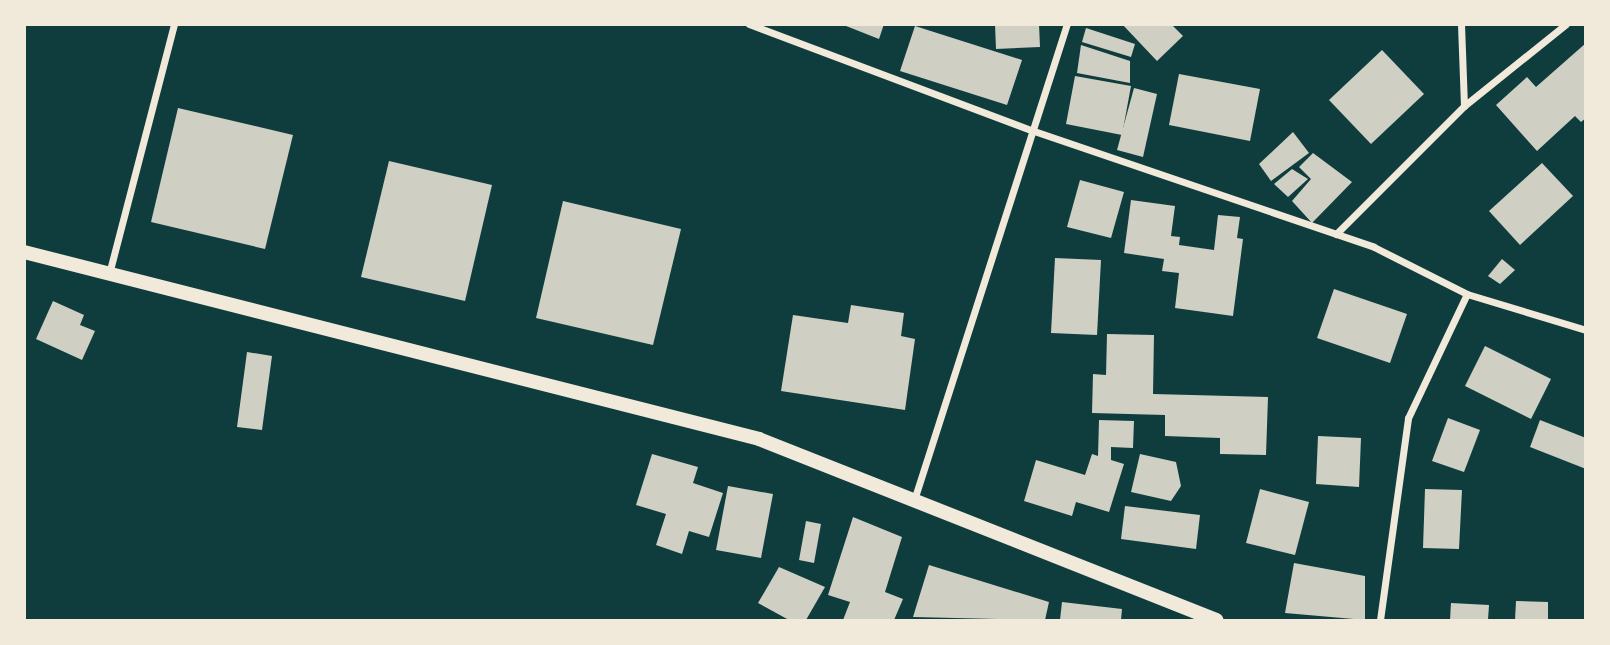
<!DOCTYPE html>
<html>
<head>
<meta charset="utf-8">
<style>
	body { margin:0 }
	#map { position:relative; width:1610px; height:645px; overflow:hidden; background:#0f3d3e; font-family:"IBM Plex Sans",sans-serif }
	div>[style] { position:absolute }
	.building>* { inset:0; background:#cfcfc3 }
	.minor>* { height:7px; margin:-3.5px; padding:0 3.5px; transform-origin:3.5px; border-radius:3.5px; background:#f1e9da }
	.secondary>* { height:14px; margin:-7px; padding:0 7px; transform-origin:7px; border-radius:7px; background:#f1e9da }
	span { translate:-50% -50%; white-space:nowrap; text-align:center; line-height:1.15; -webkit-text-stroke:7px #f1e9da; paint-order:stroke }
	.frame { position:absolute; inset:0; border:26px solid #f1e9da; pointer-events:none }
</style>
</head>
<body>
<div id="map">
	<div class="building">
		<i style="clip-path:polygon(841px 24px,884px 24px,879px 39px)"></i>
		<i style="clip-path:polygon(995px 24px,1039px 24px,1040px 47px,996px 49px)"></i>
		<i style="clip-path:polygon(1122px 24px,1171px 24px,1183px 36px,1157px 61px)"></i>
		<i style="clip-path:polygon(915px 26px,1022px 60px,1007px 105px,900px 71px)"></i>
		<i style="clip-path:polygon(1086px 28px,1135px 44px,1131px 57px,1082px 42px)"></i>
		<i style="clip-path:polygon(1586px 43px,1586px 118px,1581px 122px,1575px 116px,1537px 151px,1496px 105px,1527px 77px,1536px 87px)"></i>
		<i style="clip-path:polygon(1081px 45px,1130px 61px,1130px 83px,1077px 73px)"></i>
		<i style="clip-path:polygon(1382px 50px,1424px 94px,1371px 144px,1329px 100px)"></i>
		<i style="clip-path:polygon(1179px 74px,1260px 89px,1250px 141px,1169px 125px)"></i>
		<i style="clip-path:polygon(1075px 76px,1131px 86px,1122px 135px,1066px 124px)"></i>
		<i style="clip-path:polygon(1134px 88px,1157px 94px,1143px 157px,1117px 150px)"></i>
		<i style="clip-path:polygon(178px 108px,293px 135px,265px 249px,151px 222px)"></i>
		<i style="clip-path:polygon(1293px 132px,1309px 153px,1271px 181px,1259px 164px)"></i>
		<i style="clip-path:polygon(1313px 153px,1352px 182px,1312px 223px,1292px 201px,1311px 179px,1299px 167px)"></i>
		<i style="clip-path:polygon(389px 161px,492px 185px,465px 301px,361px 277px)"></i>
		<i style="clip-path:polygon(1542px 163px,1573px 196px,1520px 245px,1489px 211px)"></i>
		<i style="clip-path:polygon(1292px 169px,1308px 179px,1288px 197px,1274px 184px)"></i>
		<i style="clip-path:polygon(1080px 180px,1124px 192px,1111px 238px,1067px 227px)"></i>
		<i style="clip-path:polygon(1131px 200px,1175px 206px,1171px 236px,1180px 237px,1179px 245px,1214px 250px,1218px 215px,1240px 217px,1237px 238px,1243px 239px,1233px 316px,1175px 308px,1179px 273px,1162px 271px,1164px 259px,1124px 253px)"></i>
		<i style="clip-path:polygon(563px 201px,681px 229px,653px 345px,536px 318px)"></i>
		<i style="clip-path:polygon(1055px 258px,1101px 260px,1097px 335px,1051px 333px)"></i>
		<i style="clip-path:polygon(1502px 259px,1515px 270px,1500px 284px,1488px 276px)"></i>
		<i style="clip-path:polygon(1334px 289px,1407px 314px,1390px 363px,1317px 338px)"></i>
		<i style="clip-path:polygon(53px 301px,84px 315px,80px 325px,95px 331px,82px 360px,36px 339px)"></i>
		<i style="clip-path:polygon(851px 305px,904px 313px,901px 336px,915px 339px,905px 410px,781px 391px,793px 315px,848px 323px)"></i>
		<i style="clip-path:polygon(1107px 334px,1154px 335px,1153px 394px,1268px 397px,1266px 455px,1220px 454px,1220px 438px,1165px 436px,1165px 415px,1092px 413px,1093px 374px,1106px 375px)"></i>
		<i style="clip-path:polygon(1485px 346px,1551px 379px,1531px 419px,1465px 386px)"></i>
		<i style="clip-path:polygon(247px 352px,272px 356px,262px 430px,237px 427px)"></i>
		<i style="clip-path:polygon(1448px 418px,1480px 430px,1464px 472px,1432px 461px)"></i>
		<i style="clip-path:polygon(1099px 420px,1134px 421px,1133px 448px,1111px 447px,1111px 460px,1124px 464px,1109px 512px,1076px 502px,1072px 516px,1024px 501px,1036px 460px,1085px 475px,1092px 454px,1098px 456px)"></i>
		<i style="clip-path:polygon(1540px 420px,1586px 438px,1586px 469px,1530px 447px)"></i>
		<i style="clip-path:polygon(1318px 436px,1361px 438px,1359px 487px,1316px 484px)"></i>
		<i style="clip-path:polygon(652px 454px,698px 467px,693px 483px,723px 493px,709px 537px,689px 531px,682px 554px,656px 545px,666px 514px,636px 505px)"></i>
		<i style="clip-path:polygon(1140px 454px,1176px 462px,1181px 486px,1171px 501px,1131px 492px)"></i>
		<i style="clip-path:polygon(728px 486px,773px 494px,761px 558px,716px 550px)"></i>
		<i style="clip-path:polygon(1260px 489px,1309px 502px,1295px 555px,1246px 543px)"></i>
		<i style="clip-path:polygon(1425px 489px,1462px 490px,1459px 549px,1423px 548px)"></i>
		<i style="clip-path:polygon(1125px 506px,1200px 515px,1196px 549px,1121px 539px)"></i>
		<i style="clip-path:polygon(853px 517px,902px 537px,885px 592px,903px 599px,894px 620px,843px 620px,850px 602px,828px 595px)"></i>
		<i style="clip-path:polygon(806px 521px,821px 524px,814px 563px,799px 560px)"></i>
		<i style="clip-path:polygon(1294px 563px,1365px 576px,1365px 620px,1285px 613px)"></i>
		<i style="clip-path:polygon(929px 565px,1049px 602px,1045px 620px,913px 617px)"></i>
		<i style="clip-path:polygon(779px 567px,825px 587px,806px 620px,789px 620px,758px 603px)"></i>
		<i style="clip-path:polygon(1516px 601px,1548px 602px,1548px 620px,1515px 620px)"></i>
		<i style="clip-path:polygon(1062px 602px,1122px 609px,1121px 620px,1060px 620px)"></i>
		<i style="clip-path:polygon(1451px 603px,1489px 605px,1488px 620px,1450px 620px)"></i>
	</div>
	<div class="minor">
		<i style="left:749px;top:24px;width:301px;rotate:20.6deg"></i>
		<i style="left:1031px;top:130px;width:362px;rotate:18.8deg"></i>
		<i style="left:1374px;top:247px;width:104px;rotate:26.8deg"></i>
		<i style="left:1467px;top:294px;width:124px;rotate:16.8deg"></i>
		<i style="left:1461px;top:24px;width:82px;rotate:87.9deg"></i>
		<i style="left:1336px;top:234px;width:181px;rotate:-45deg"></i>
		<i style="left:1464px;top:106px;width:131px;rotate:-38.8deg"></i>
		<i style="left:110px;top:270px;width:254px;rotate:-75.4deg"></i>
		<i style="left:915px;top:497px;width:497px;rotate:-72.2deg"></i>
		<i style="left:1380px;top:620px;width:204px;rotate:-82.1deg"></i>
		<i style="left:1408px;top:418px;width:137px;rotate:-64.6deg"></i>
	</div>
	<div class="secondary">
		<i style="left:24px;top:252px;width:758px;rotate:14.27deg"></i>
		<i style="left:759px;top:439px;width:492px;rotate:21.6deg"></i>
	</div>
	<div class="frame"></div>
</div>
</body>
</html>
